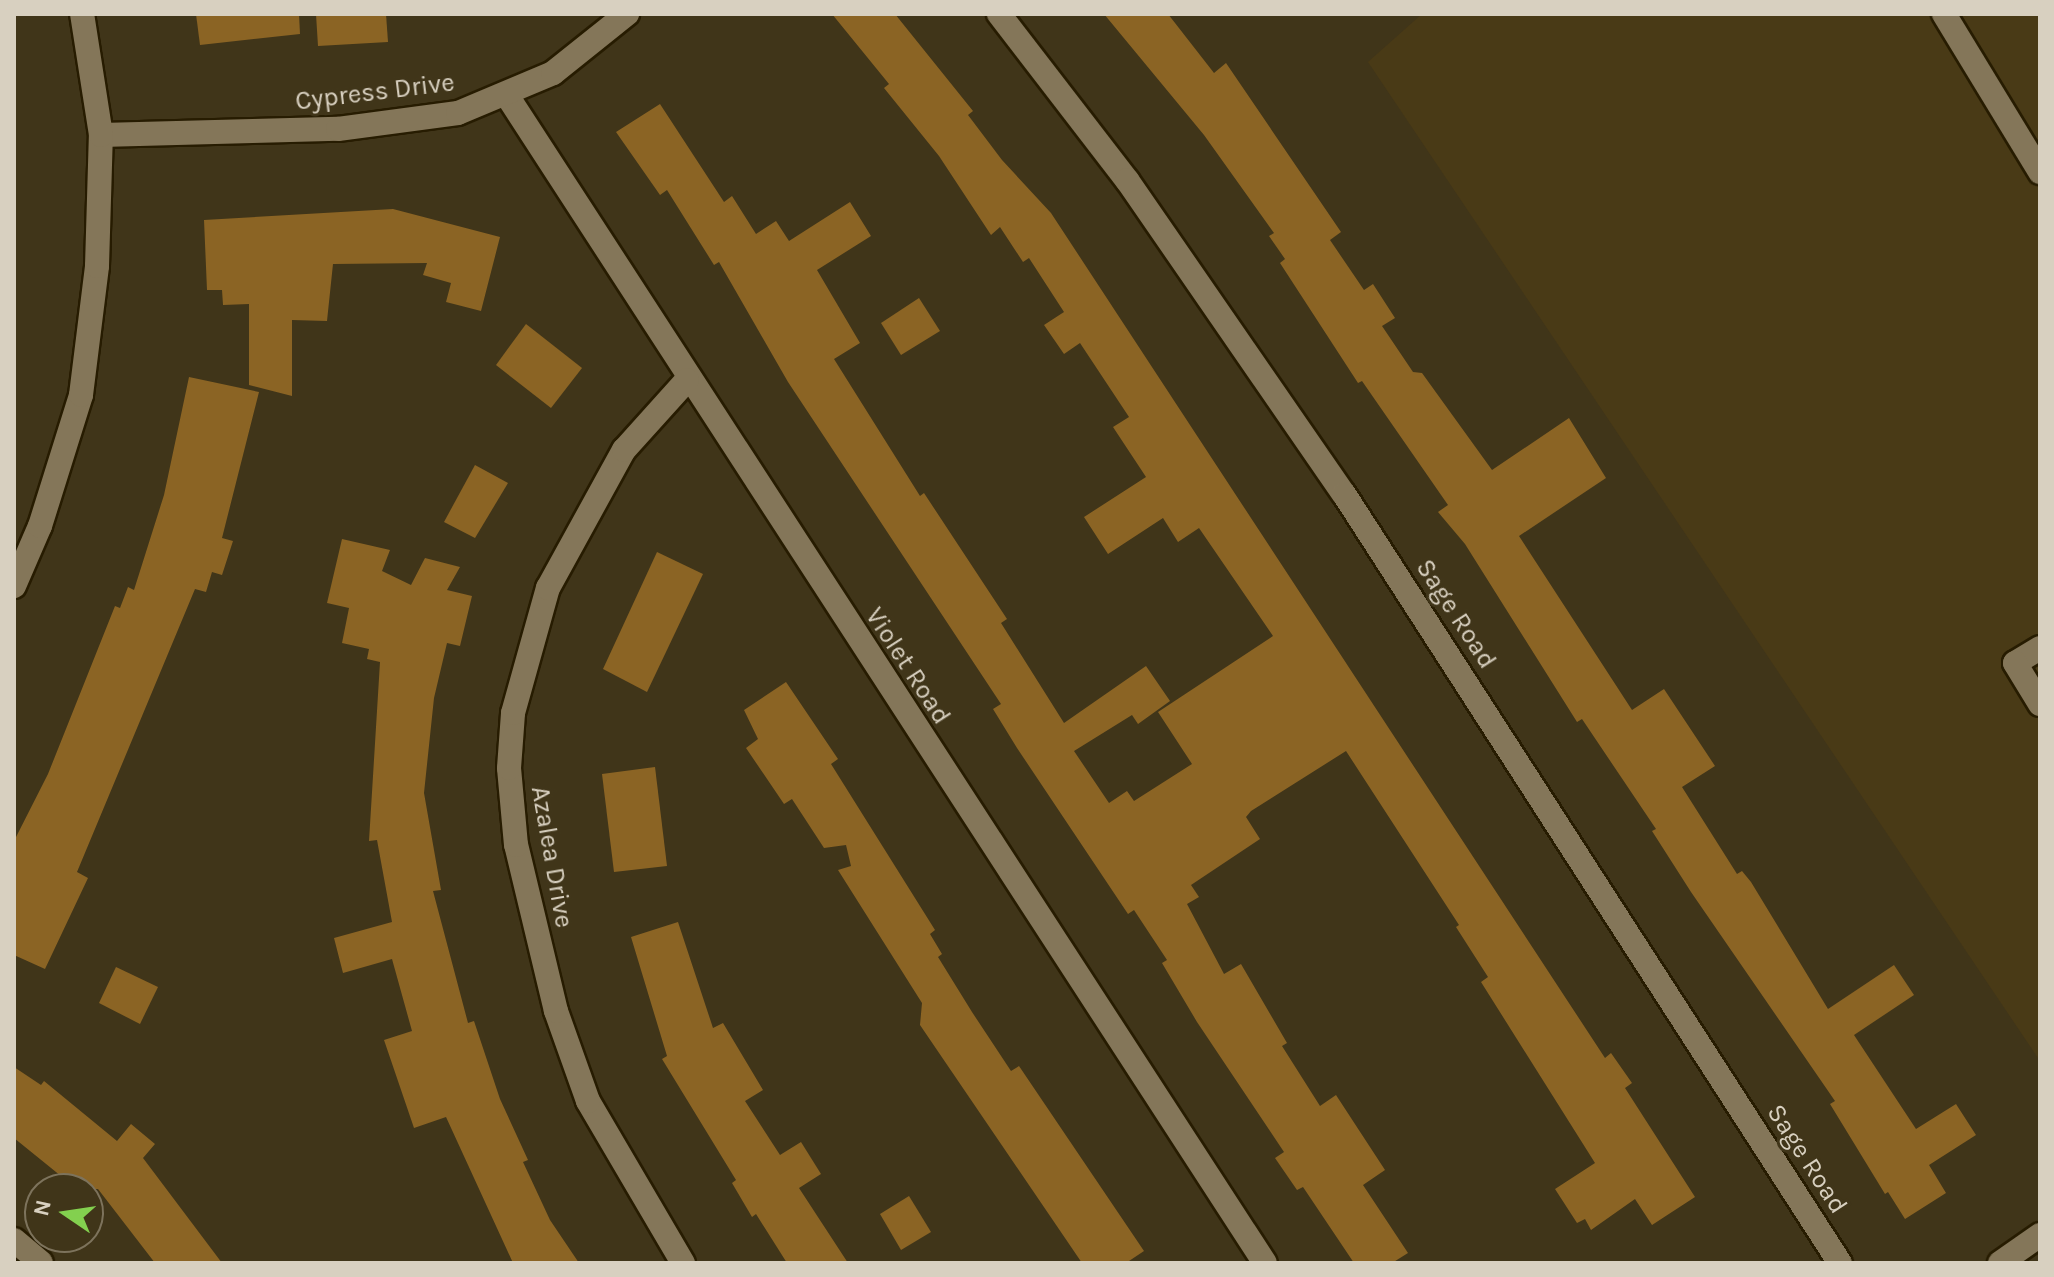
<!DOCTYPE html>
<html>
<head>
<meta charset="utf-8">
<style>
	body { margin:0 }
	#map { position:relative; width:2054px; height:1277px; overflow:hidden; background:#403519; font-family:Karla,sans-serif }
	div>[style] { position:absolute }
	.built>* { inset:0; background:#493a16 }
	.building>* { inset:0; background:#8b6424 }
	.roads { filter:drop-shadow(2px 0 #271c01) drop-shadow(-2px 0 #271c01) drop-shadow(0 2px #271c01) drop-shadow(0 -2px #271c01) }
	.minor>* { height:24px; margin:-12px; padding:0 12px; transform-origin:12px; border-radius:12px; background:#847659 }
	span { translate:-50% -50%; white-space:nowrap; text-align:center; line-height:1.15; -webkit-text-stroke:6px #403519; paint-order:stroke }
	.street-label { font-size:26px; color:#d8d0c0 }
	.frame { position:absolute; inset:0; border:16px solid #d8d0c0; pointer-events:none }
	.north { position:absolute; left:24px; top:1173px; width:80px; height:80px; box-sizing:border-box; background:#403519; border:2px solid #7d735c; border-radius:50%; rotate:283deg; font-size:22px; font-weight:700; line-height:32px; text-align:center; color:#d8d0c0 }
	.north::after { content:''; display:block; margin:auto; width:28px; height:36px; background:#83d04f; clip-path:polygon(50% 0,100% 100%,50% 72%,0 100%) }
</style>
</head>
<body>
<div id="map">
	<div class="built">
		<i style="clip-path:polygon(1422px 14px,2040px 14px,2040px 1061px,1368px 62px)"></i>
	</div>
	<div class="building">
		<i style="clip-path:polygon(196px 14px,299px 14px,300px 34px,200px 45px)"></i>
		<i style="clip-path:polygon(316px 14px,386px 14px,388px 42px,318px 46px)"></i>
		<i style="clip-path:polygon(832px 14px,895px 14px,973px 111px,968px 115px,1002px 160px,1051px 213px,1605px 1058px,1611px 1053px,1632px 1083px,1625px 1088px,1695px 1197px,1652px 1225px,1635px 1199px,1591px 1230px,1585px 1219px,1577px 1223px,1555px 1189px,1595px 1163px,1481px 982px,1488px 977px,1456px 927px,1459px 925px,1346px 751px,1251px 811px,1246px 817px,1260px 839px,1191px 885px,1199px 897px,1187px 904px,1224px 974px,1241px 964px,1287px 1043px,1282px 1046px,1320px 1106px,1336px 1095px,1385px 1170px,1363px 1185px,1408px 1253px,1392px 1263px,1354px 1263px,1303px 1187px,1297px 1190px,1275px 1158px,1284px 1152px,1197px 1022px,1162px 963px,1167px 960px,1134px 910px,1128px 914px,1017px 748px,993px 709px,1001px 704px,788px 382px,719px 262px,714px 265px,667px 190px,660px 195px,616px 132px,660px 104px,724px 202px,732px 196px,756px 234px,776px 221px,789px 241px,850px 202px,871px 236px,817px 270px,860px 343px,834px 359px,920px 496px,924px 493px,1007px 619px,1001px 623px,1064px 723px,1146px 666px,1170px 701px,1138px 724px,1132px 715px,1074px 751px,1109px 803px,1127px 791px,1134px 801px,1192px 764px,1158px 712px,1273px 636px,1199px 528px,1178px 542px,1163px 518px,1108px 554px,1084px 517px,1146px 477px,1113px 427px,1129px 417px,1080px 343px,1064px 354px,1044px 325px,1064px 312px,1029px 258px,1023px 262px,1000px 227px,991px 235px,939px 156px,884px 88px,889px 84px)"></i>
		<i style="clip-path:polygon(1104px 14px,1168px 14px,1214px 73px,1226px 63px,1341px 232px,1330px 240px,1364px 290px,1373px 284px,1395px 318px,1382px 326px,1413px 372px,1422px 373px,1492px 470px,1569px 418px,1606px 478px,1519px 536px,1632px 710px,1664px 689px,1715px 766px,1682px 787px,1737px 874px,1742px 871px,1751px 882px,1828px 1009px,1894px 965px,1914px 995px,1854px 1035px,1916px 1129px,1956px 1104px,1976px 1135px,1929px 1165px,1946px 1193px,1905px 1219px,1888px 1192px,1885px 1194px,1830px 1104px,1835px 1101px,1691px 892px,1652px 831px,1656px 829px,1582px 719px,1577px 722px,1465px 544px,1438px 512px,1448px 505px,1362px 381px,1358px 383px,1280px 263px,1285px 259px,1269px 236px,1274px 233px,1204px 135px)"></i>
		<i style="clip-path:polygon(393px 209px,500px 237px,481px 311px,446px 302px,451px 283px,423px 275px,427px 263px,333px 264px,327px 321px,292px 320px,292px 396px,249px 385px,249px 304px,223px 305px,222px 290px,207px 290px,204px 220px)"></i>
		<i style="clip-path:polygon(919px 298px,940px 331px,901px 355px,881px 323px)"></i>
		<i style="clip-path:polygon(526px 324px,582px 368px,551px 408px,496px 365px)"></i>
		<i style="clip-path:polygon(189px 377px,259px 392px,222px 538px,233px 541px,222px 575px,212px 572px,206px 592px,195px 589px,77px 872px,88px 878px,45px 969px,14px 955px,14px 841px,48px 774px,115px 606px,120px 608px,128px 587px,134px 590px,164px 495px)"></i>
		<i style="clip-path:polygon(475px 465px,508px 483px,475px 538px,444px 522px)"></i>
		<i style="clip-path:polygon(342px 539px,390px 550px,382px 571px,411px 585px,425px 558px,460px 567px,447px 590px,472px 596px,460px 646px,447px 643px,434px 698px,424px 793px,441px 890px,433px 891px,468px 1023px,474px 1021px,500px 1099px,528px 1160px,523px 1162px,550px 1220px,579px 1263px,513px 1263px,446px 1117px,414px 1128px,384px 1040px,412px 1031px,392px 959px,343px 973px,334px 938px,392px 922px,377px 840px,369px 841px,380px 662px,367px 659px,369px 649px,342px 643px,349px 608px,327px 603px)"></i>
		<i style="clip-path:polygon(657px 552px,703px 574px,647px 692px,603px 669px)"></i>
		<i style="clip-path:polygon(786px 682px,838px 759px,831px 764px,935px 930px,930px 934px,942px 954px,938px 957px,972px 1012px,1011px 1071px,1019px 1066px,1144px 1251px,1126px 1263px,1082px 1263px,920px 1025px,922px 1003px,838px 870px,851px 866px,846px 845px,824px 848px,792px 799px,784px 804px,746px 748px,758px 739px,744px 710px)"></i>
		<i style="clip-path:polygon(655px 767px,667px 866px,614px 872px,602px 774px)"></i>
		<i style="clip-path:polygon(678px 922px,713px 1028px,723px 1023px,763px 1090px,745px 1101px,780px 1155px,801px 1142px,821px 1174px,799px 1188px,848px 1263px,787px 1263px,756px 1214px,752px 1217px,732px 1183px,736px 1180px,662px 1059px,667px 1056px,631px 937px)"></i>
		<i style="clip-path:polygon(116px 967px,158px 987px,140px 1024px,99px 1003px)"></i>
		<i style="clip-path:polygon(14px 1067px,41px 1085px,44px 1081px,117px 1141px,131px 1124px,155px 1144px,143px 1158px,222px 1263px,155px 1263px,98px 1189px,77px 1189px,14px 1138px)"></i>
		<i style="clip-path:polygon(909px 1196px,931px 1232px,901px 1250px,880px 1214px)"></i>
	</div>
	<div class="roads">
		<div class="minor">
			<i style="left:999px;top:14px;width:210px;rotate:52.4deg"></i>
			<i style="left:1127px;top:180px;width:382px;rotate:55.4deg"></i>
			<i style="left:1344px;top:494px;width:915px;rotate:57.18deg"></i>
			<i style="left:1944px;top:14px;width:185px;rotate:58.7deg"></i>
			<i style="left:508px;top:97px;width:1390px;rotate:57.01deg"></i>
			<i style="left:101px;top:135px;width:237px;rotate:-1.5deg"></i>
			<i style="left:338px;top:129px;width:121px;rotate:-7.6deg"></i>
			<i style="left:458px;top:113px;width:103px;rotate:-22.8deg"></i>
			<i style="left:553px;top:73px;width:95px;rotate:-38.6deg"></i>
			<i style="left:14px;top:586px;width:65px;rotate:-66.6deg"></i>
			<i style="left:40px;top:526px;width:137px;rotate:-72.6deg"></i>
			<i style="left:81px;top:395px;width:130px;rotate:-82.9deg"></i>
			<i style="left:97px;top:266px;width:131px;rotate:-88.3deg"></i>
			<i style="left:101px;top:135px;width:122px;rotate:-98.9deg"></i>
			<i style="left:2040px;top:648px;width:29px;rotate:149deg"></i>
			<i style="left:2015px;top:663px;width:48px;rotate:58.6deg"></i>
			<i style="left:14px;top:1240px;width:35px;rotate:40deg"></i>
			<i style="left:683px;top:1263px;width:188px;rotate:-120.4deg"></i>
			<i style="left:588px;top:1101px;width:96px;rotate:-109.6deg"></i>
			<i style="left:556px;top:1011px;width:171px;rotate:-103.5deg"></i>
			<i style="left:516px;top:845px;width:77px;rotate:-95.2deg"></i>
			<i style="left:509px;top:768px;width:55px;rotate:-85.8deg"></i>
			<i style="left:513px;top:713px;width:130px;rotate:-74.4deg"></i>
			<i style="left:548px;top:588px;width:158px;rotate:-61.2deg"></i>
			<i style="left:624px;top:450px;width:94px;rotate:-48deg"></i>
			<i style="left:2000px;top:1263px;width:49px;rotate:-35deg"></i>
		</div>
	</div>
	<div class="street-label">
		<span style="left:375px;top:92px;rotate:-7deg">Cypress Drive</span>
		<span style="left:1456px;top:614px;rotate:57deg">Sage Road</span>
		<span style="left:908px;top:666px;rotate:57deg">Violet Road</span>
		<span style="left:552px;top:857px;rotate:80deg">Azalea Drive</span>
		<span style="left:1807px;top:1159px;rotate:57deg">Sage Road</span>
	</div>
	<div class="frame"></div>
	<div class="north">N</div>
</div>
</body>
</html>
